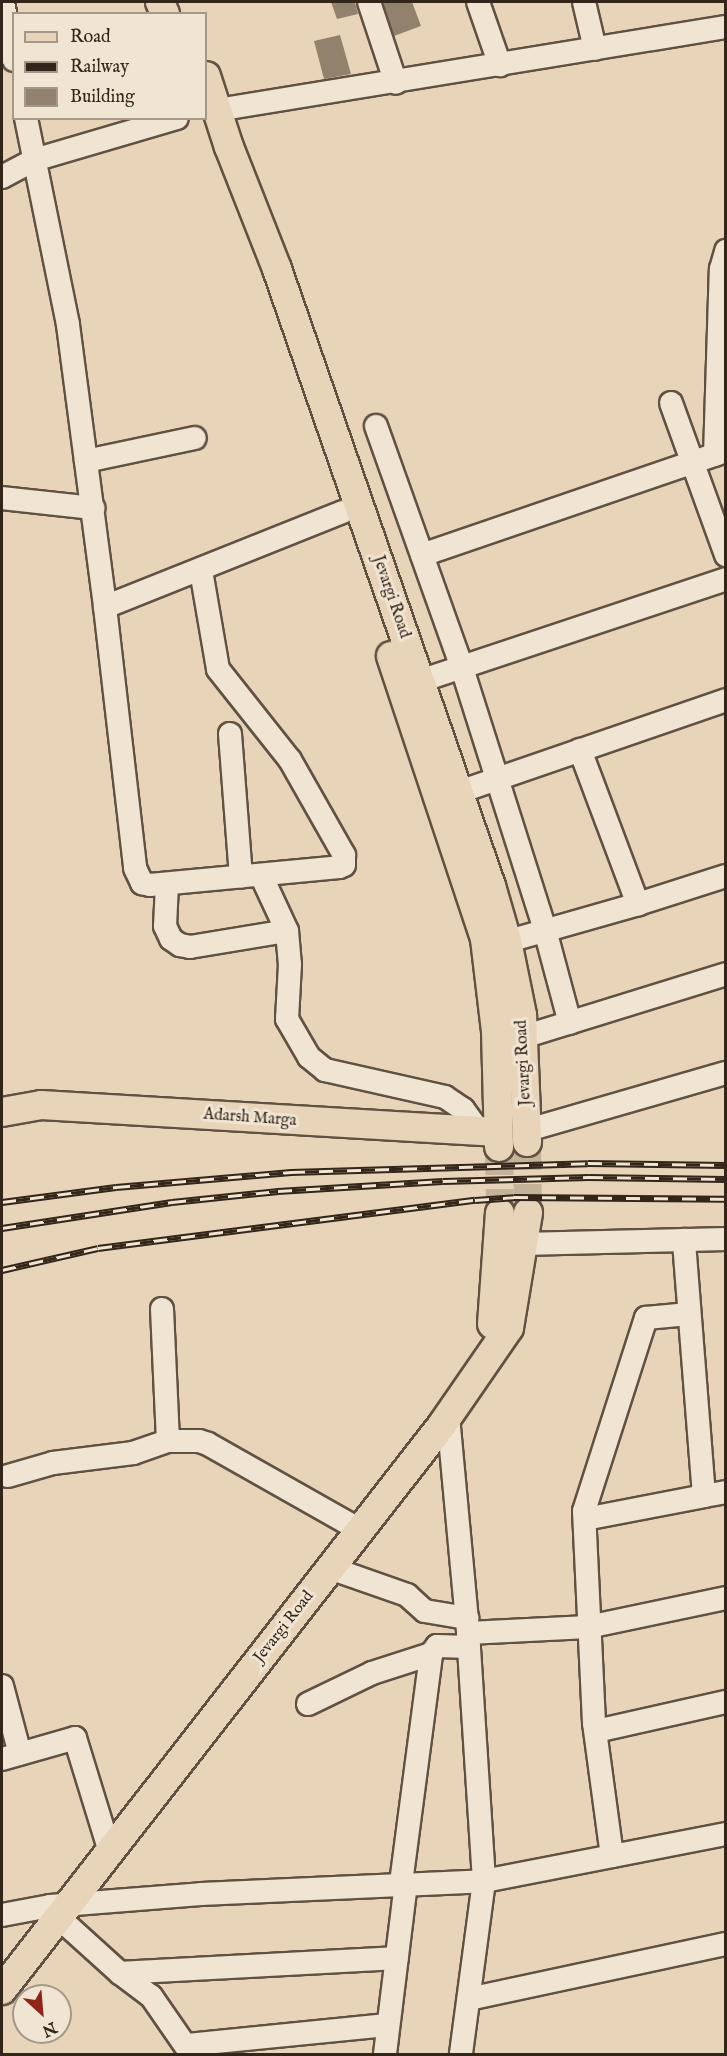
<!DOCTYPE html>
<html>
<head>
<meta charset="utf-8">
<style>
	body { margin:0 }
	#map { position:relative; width:727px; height:2056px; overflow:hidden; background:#e8d5b9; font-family:"IM FELL English",serif }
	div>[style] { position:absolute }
	.building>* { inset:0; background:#92816d }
	.major-tunnel>* { height:28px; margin-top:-14px; transform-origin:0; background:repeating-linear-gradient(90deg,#c4b299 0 28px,transparent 0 42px) }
	.roads { filter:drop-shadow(2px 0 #615142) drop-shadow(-2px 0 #615142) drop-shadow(0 2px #615142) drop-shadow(0 -2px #615142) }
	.minor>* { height:22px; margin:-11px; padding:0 11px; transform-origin:11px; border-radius:11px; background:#f0e4d2 }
	.major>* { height:28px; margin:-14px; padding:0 14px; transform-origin:14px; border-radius:14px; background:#e8d5b9 }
	.rail>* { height:7px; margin-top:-3.5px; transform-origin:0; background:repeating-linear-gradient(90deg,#f0e4d2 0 14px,#34251a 0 28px); box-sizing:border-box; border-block:2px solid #34251a }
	span { translate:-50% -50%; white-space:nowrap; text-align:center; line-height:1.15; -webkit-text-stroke:6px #f0e4d2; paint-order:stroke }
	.street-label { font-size:16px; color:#34251a }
	.frame { position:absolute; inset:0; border:3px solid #34251a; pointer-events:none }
	.legend { position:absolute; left:12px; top:12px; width:195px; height:108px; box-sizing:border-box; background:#f0e4d2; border:2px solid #a59888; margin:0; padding:8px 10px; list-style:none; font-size:18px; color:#34251a }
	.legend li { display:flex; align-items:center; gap:12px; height:30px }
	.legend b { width:30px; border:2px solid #a59888 }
	.north { position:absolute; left:12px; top:1984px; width:60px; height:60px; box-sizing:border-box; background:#f0e4d2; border:2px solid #a59888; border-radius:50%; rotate:154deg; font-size:16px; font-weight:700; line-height:24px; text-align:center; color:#34251a }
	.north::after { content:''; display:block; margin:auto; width:21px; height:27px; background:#8f2418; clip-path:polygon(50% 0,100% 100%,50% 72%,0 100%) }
</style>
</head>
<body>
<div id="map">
	<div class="building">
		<i style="clip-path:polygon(331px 2px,355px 2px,358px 14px,337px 19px)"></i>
		<i style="clip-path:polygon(383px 2px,412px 2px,421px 26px,394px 36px)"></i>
		<i style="clip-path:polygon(340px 35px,351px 74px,324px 79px,314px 41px)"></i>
	</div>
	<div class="major-tunnel">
		<i style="left:527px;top:1142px;width:71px;rotate:89.2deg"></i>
		<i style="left:499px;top:1147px;width:66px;rotate:89.1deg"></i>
	</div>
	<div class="roads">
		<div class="minor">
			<i style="left:3px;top:2px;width:59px;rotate:79.3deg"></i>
			<i style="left:369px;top:2px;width:85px;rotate:71.6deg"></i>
			<i style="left:478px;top:2px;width:67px;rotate:70.8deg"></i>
			<i style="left:584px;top:2px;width:48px;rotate:76.8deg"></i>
			<i style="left:217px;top:110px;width:516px;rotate:-9.26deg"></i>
			<i style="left:26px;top:118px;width:211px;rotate:78.5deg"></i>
			<i style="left:68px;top:325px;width:284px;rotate:82.5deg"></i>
			<i style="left:105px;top:607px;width:256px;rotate:-21.8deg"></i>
			<i style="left:2px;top:177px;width:36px;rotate:-28deg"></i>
			<i style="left:34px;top:160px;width:149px;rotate:-16.4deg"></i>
			<i style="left:671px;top:403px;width:162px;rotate:70.1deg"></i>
			<i style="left:376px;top:426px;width:257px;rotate:70.4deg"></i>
			<i style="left:462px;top:668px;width:275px;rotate:72.4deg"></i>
			<i style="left:545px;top:930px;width:96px;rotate:75deg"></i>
			<i style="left:715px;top:455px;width:186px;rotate:-88.2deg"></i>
			<i style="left:721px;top:269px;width:19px;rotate:-74deg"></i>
			<i style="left:86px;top:461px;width:111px;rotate:-11.9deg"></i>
			<i style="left:2px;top:498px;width:92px;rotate:6.3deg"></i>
			<i style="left:422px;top:555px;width:321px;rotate:-18.9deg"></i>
			<i style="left:105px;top:607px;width:263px;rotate:83.4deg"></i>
			<i style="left:135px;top:868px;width:17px;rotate:65deg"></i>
			<i style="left:142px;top:883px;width:8px;rotate:14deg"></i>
			<i style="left:150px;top:885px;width:190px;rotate:-5.4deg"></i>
			<i style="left:339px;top:867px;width:5px;rotate:-22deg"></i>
			<i style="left:344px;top:865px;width:10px;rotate:-90deg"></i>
			<i style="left:344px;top:855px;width:109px;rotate:-119.6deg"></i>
			<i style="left:290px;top:760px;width:116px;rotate:-128.4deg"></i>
			<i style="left:218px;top:669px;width:99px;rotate:-99.8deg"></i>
			<i style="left:420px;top:681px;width:323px;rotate:-18.4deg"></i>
			<i style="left:230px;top:734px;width:143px;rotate:85.6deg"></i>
			<i style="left:580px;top:750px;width:165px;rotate:69.4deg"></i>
			<i style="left:459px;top:792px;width:282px;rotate:-19deg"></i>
			<i style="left:261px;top:875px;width:62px;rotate:65.1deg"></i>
			<i style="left:287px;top:931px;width:33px;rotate:85deg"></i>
			<i style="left:290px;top:964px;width:55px;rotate:93.1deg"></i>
			<i style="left:287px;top:1019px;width:44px;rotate:59.9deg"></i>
			<i style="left:309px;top:1057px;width:21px;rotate:39deg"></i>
			<i style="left:325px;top:1070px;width:123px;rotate:12.7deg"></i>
			<i style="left:445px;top:1097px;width:22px;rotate:34deg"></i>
			<i style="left:463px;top:1109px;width:27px;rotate:54deg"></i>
			<i style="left:167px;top:884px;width:42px;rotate:92.7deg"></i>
			<i style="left:165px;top:926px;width:14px;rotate:65deg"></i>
			<i style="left:171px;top:939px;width:11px;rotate:34deg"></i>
			<i style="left:180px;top:945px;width:10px;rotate:11deg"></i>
			<i style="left:190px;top:947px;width:98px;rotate:-9.4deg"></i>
			<i style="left:491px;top:946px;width:153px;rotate:-15.9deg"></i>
			<i style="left:638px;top:904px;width:92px;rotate:-17.7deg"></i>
			<i style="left:523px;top:1037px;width:213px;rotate:-17.2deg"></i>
			<i style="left:528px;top:1130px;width:206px;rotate:-16.1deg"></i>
			<i style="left:523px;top:1244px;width:203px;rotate:-1.4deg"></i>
			<i style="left:162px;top:1309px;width:132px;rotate:87.4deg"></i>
			<i style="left:168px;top:1441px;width:31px"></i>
			<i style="left:199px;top:1441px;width:9px;rotate:18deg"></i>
			<i style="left:208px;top:1444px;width:175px;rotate:29.5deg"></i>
			<i style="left:448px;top:1416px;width:218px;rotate:84.7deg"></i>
			<i style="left:468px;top:1633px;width:249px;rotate:86.3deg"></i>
			<i style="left:484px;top:1881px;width:175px;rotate:97.6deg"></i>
			<i style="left:8px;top:1476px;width:47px;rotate:-16.1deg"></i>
			<i style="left:53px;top:1463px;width:81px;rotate:-7.1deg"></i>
			<i style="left:133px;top:1453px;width:37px;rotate:-19deg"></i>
			<i style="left:704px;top:1496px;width:22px;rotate:-10deg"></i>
			<i style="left:585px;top:1519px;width:121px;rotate:-10.9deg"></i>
			<i style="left:704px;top:1496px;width:257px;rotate:-94.5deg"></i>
			<i style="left:330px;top:1568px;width:82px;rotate:19.3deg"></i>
			<i style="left:407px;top:1595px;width:24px;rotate:42deg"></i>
			<i style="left:425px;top:1611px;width:43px;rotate:9.5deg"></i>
			<i style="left:468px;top:1633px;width:120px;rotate:-2.9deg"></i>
			<i style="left:588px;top:1627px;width:141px;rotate:-11.9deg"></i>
			<i style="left:2px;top:1686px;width:70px;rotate:75.2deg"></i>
			<i style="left:308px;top:1704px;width:71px;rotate:-25.8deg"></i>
			<i style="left:372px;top:1673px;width:62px;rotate:-17.9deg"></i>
			<i style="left:596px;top:1731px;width:133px;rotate:-12.6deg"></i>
			<i style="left:2px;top:1759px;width:76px;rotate:-16deg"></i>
			<i style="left:75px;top:1738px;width:119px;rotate:72.9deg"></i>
			<i style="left:612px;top:1856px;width:134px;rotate:-97.7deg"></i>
			<i style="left:594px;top:1723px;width:212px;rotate:-92.7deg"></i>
			<i style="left:584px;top:1511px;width:203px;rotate:-72.2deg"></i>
			<i style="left:646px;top:1318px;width:43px;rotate:-5.3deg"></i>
			<i style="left:401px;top:1883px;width:231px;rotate:-82.5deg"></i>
			<i style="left:431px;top:1654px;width:10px;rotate:-53deg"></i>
			<i style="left:437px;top:1646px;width:32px;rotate:2deg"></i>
			<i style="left:2px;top:1915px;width:49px;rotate:-10.6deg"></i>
			<i style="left:50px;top:1906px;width:151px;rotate:-4.5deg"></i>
			<i style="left:201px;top:1894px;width:283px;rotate:-2.6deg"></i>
			<i style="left:484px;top:1881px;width:247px;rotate:-11deg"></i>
			<i style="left:58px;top:1917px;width:84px;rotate:42.1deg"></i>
			<i style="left:120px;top:1973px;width:39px;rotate:37deg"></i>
			<i style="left:151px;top:1996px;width:70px;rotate:55.4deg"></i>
			<i style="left:120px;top:1973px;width:277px;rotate:-3.1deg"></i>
			<i style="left:469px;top:1999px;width:263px;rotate:-12.1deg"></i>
			<i style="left:186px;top:2045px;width:201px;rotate:-5.7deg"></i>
			<i style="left:385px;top:2054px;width:172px;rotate:-83deg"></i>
		</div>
		<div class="major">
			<i style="left:160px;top:2px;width:13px;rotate:67deg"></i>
			<i style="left:206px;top:76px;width:75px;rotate:72.1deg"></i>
			<i style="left:229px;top:147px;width:131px;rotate:68.5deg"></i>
			<i style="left:277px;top:269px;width:653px;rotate:70.87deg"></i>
			<i style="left:491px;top:886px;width:57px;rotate:73.8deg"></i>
			<i style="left:507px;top:941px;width:76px;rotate:78.5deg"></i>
			<i style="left:522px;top:1015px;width:127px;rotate:87.7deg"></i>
			<i style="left:391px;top:656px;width:298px;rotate:71.6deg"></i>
			<i style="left:485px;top:939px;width:93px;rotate:83.2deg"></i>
			<i style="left:496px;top:1031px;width:116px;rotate:88.5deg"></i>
			<i style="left:2px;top:1112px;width:40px;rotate:-10deg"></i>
			<i style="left:41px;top:1105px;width:458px;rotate:3.4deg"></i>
			<i style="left:492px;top:1324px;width:111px;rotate:-85.9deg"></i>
			<i style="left:2px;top:1990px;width:716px;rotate:-52.09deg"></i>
			<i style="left:442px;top:1425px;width:118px;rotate:-55.4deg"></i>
			<i style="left:509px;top:1328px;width:117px;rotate:-80.6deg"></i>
		</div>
	</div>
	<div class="rail">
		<i style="left:2px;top:1202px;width:115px;rotate:-7.5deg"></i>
		<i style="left:116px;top:1187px;width:176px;rotate:-4.9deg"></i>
		<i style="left:291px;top:1172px;width:297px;rotate:-1.7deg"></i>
		<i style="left:588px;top:1163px;width:138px;rotate:0.8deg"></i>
		<i style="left:2px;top:1228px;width:172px;rotate:-8.7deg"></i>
		<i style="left:172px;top:1202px;width:107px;rotate:-5.9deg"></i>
		<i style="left:278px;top:1191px;width:165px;rotate:-3.5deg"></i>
		<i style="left:443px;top:1181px;width:146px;rotate:-1.6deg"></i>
		<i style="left:589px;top:1177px;width:137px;rotate:0.8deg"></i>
		<i style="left:2px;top:1270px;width:98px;rotate:-12.9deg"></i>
		<i style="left:98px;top:1248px;width:380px;rotate:-7.3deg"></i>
		<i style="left:475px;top:1200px;width:39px;rotate:-4deg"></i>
		<i style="left:514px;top:1197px;width:212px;rotate:0.5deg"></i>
	</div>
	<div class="street-label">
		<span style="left:391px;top:597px;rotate:71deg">Jevargi Road</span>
		<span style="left:524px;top:1063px;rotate:-93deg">Jevargi Road</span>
		<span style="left:250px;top:1118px;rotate:4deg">Adarsh Marga</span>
		<span style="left:284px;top:1627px;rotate:-52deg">Jevargi Road</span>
	</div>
	<div class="frame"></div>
	<ul class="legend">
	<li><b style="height:8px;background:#e8d5b9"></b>Road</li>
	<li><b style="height:8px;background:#34251a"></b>Railway</li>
	<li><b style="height:16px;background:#92816d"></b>Building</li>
	</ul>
	<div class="north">N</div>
</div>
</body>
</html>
